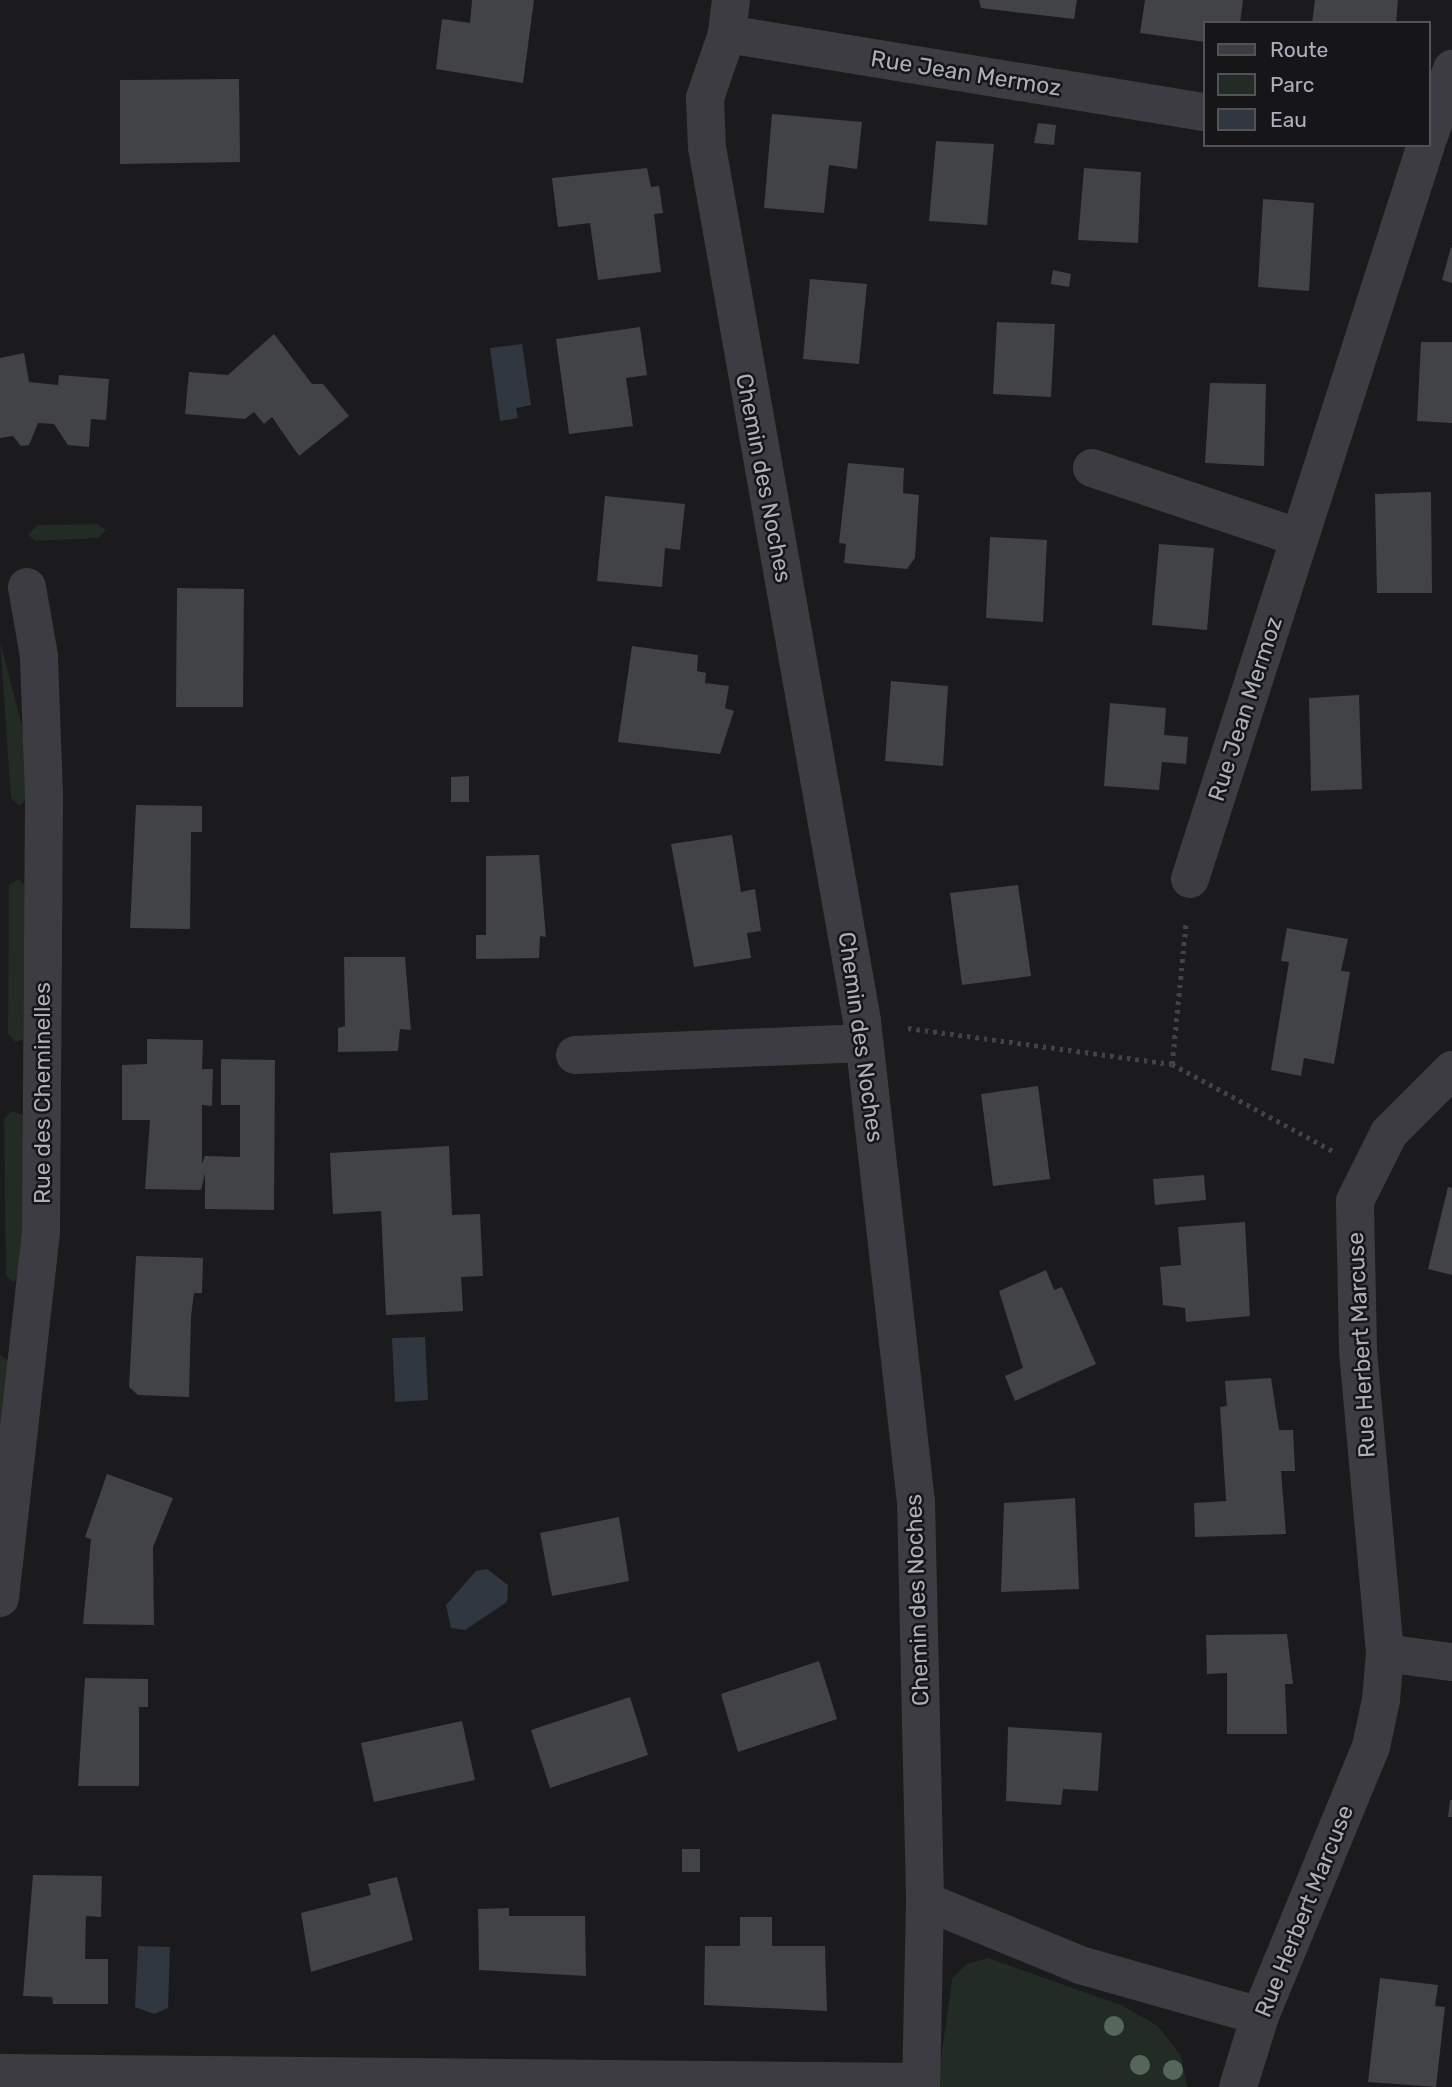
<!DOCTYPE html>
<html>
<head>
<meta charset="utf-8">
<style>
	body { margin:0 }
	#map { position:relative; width:1452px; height:2087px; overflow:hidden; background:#1b1a1d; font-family:Rubik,sans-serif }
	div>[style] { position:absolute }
	.green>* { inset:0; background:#222b24 }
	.water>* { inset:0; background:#303741 }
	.building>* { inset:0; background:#424347 }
	.path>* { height:4.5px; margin-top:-2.25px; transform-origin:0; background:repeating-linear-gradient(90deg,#424349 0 3.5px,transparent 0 8.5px) }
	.street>* { height:38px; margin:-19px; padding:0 19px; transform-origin:19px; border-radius:19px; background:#3c3c42 }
	.trees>* { width:20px; height:20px; margin:-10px; border-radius:50%; background:#55675a }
	span { translate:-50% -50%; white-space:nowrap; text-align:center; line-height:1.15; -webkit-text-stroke:5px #161518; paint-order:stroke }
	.street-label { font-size:23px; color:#adb0bc }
	.legend { position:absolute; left:1203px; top:21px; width:228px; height:126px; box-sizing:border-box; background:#161518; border:2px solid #52535a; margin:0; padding:9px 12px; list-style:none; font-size:21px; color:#adb0bc }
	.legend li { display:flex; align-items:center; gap:14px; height:35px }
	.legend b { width:35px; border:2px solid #52535a }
</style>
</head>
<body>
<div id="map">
	<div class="green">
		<i style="clip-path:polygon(97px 524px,106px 530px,98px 538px,36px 541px,28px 535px,37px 525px)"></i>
		<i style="clip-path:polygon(0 641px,25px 738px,25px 801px,19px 806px,11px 798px)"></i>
		<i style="clip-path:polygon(19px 879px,25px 886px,23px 1039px,16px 1042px,8px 1034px,9px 884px)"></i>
		<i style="clip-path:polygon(12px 1111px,23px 1115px,23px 1241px,18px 1280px,12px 1282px,6px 1274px,4px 1119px)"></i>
		<i style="clip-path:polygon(0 1355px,9px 1361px,0 1440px)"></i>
		<i style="clip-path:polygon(988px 1958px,1121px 2005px,1158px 2026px,1181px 2056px,1187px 2087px,937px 2087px,952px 1979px,967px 1964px)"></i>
	</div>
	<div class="water">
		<i style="clip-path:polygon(522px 344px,531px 405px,516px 408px,518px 418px,500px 421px,490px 348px)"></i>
		<i style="clip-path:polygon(425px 1337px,428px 1400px,395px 1402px,392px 1338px)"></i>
		<i style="clip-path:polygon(487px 1569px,508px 1585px,507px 1602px,465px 1630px,451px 1628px,446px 1605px,476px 1571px)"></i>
		<i style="clip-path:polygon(138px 1946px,170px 1947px,168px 2008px,154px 2014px,135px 2007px)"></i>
	</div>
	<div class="building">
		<i style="clip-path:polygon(472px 0,534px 0,523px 83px,436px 69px,442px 19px,470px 23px)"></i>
		<i style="clip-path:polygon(979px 0,1077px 0,1074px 19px,981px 8px)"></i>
		<i style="clip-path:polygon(1145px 0,1243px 0,1240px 23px,1205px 23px,1205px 42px,1140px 33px)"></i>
		<i style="clip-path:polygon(1315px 0,1398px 0,1396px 23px,1312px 23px)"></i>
		<i style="clip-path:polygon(239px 79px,240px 162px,120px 164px,120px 80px)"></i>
		<i style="clip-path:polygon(772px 114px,862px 122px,857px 169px,829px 165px,824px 213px,764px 208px)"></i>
		<i style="clip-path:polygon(1038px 123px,1056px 125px,1054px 145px,1034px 143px)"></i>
		<i style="clip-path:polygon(936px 141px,994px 144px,987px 225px,929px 221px)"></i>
		<i style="clip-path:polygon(647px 168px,651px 187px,659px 186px,663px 213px,654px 214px,661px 272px,598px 280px,590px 223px,558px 227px,552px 178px)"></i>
		<i style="clip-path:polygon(1084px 168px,1141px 172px,1138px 243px,1078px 240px)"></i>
		<i style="clip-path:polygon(1263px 199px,1314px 203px,1309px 291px,1258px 287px)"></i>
		<i style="clip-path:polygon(1451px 247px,1452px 248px,1452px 283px,1442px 280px)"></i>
		<i style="clip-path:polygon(1053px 270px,1071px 274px,1069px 287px,1051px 284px)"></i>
		<i style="clip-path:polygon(810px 279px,867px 284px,859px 364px,803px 359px)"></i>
		<i style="clip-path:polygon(997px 322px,1055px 324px,1051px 397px,993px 394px)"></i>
		<i style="clip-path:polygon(640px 327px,647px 375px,626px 378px,633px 426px,569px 434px,556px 339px)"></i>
		<i style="clip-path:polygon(274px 334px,312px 384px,323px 384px,349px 416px,299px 456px,272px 417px,264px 424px,254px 412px,245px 419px,185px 414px,189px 372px,228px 375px)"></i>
		<i style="clip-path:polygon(1421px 342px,1452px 342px,1452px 423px,1417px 421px)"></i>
		<i style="clip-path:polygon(24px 353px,29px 382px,58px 385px,59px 375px,109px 379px,106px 420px,91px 419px,89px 447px,68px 445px,54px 424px,38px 423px,29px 445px,21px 446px,13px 436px,0 438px,0 358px)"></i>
		<i style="clip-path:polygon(1210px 383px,1266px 384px,1264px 466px,1205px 463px)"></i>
		<i style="clip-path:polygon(848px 463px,904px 468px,903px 493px,919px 495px,915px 558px,907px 569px,844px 563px,846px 544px,839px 543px)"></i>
		<i style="clip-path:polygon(1431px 492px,1432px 593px,1377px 593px,1375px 494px)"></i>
		<i style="clip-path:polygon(605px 496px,685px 504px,680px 550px,665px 548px,662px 587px,597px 581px)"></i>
		<i style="clip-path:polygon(990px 537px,1047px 540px,1043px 622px,986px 618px)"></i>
		<i style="clip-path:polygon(1159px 544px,1214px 548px,1207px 630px,1152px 625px)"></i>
		<i style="clip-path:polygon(177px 588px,244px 589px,243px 707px,176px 707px)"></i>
		<i style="clip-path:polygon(632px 646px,698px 655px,697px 671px,706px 673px,705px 683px,729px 686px,725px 708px,734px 711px,720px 754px,618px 742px)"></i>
		<i style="clip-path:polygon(891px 681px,948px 686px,943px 766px,885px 761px)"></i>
		<i style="clip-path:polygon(1359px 695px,1362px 789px,1311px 791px,1309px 698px)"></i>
		<i style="clip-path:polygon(1110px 703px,1166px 708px,1164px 735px,1188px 737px,1186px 764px,1162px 762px,1159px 790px,1104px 786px)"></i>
		<i style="clip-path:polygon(469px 776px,469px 802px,451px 802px,451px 777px)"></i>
		<i style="clip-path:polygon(136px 805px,202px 806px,202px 832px,191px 832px,190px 929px,130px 928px)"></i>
		<i style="clip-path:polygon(732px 835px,741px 892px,755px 889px,761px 931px,747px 933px,751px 958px,694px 967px,671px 844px)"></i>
		<i style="clip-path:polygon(539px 855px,546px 937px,540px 936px,539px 958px,476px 959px,476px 935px,486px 935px,486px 856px)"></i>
		<i style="clip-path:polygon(1018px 885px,1031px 976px,962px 985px,950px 893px)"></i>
		<i style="clip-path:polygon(1287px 928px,1348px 939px,1341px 971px,1350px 972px,1334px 1064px,1304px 1058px,1301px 1076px,1271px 1070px,1289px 962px,1281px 961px)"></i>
		<i style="clip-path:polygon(344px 957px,405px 957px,411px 1030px,400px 1029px,398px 1051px,338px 1052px,338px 1028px,345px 1026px)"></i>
		<i style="clip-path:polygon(147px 1039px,203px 1040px,202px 1069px,213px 1069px,212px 1106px,202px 1105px,202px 1164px,205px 1156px,240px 1157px,240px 1105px,221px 1105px,221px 1059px,275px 1060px,274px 1210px,205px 1209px,205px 1173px,201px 1190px,145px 1189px,150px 1120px,122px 1120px,122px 1065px,147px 1064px)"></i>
		<i style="clip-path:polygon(1038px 1086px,1050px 1179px,993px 1186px,981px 1094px)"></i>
		<i style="clip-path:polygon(449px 1146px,452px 1215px,480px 1214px,483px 1276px,461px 1277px,463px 1311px,386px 1315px,381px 1211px,333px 1214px,330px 1153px)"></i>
		<i style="clip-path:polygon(1204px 1175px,1206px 1200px,1155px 1205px,1153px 1179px)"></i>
		<i style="clip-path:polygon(1448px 1187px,1452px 1188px,1452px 1275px,1428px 1269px)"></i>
		<i style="clip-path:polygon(1245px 1222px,1250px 1316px,1186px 1322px,1185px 1308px,1163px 1305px,1160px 1267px,1181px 1265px,1178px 1227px)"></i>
		<i style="clip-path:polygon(136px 1256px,203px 1258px,202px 1293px,194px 1293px,191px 1317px,189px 1397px,138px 1395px,129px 1387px)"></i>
		<i style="clip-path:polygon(1046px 1270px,1054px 1290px,1062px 1287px,1096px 1364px,1015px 1401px,1005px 1376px,1023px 1368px,999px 1291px)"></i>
		<i style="clip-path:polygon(1271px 1378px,1279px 1430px,1293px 1430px,1295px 1471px,1281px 1471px,1286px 1534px,1195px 1537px,1194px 1503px,1226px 1501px,1220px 1407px,1227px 1406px,1225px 1381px)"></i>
		<i style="clip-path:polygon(107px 1474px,173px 1498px,153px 1547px,154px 1625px,83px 1624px,91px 1539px,85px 1537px)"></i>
		<i style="clip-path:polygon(1075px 1498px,1079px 1589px,1001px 1592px,1004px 1503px)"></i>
		<i style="clip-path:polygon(619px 1517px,629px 1581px,552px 1596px,540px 1533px)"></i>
		<i style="clip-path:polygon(1287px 1634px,1293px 1684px,1285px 1684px,1287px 1734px,1227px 1734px,1227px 1673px,1207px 1674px,1206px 1635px)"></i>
		<i style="clip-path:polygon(819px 1661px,837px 1719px,738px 1752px,721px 1694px)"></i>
		<i style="clip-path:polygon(85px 1678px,148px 1679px,148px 1707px,139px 1707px,139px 1786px,78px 1786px)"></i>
		<i style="clip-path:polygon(630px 1697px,648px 1755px,550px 1788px,531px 1730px)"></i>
		<i style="clip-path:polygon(462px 1721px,475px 1780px,374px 1802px,361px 1743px)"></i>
		<i style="clip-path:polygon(1008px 1727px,1102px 1733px,1098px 1791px,1063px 1789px,1061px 1805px,1006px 1801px)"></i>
		<i style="clip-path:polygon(1450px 1800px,1452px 1800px,1452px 1817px,1448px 1817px)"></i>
		<i style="clip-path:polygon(682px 1849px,700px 1849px,700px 1872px,682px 1872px)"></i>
		<i style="clip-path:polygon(33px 1875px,102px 1876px,101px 1917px,86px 1916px,85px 1959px,108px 1959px,108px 2004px,53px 2004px,52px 1997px,23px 1996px)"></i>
		<i style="clip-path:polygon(397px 1877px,413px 1940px,311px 1972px,301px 1913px,371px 1895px,368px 1884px)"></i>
		<i style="clip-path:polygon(509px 1908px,509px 1916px,585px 1916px,586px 1976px,479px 1970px,478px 1909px)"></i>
		<i style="clip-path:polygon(740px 1917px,772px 1917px,772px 1946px,825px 1946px,827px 2011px,704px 2005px,705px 1946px,740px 1946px)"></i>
		<i style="clip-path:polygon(1380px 1978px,1438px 1985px,1435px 2006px,1445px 2007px,1436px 2087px,1368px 2082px)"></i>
	</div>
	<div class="path">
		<i style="left:908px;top:1028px;width:266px;rotate:7.8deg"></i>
		<i style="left:1172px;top:1064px;width:183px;rotate:28.4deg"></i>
		<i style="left:1172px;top:1064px;width:143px;rotate:-84.4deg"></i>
	</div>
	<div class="street">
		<i style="left:731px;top:0;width:34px;rotate:97deg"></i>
		<i style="left:727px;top:34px;width:68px;rotate:109deg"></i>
		<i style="left:705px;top:98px;width:49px;rotate:87.7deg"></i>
		<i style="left:707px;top:147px;width:888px;rotate:79.94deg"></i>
		<i style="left:862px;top:1021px;width:483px;rotate:83.6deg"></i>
		<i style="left:916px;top:1501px;width:400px;rotate:88.7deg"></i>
		<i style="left:925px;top:1901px;width:186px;rotate:91.2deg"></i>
		<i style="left:727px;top:34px;width:484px;rotate:9.3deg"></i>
		<i style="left:1429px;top:136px;width:71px;rotate:-71.1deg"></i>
		<i style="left:1092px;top:468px;width:219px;rotate:18.6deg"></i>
		<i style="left:1190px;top:879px;width:771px;rotate:-72.18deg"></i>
		<i style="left:575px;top:1055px;width:289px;rotate:-2.4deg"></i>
		<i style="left:0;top:1598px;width:369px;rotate:-83.6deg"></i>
		<i style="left:41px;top:1231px;width:436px;rotate:-89.6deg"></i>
		<i style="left:44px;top:795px;width:139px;rotate:-92.1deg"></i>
		<i style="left:39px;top:656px;width:70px;rotate:-99.9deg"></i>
		<i style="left:1385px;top:1653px;width:68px;rotate:7.7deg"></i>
		<i style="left:925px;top:1901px;width:168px;rotate:22.4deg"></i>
		<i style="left:1080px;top:1965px;width:187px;rotate:15.8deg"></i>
		<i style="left:0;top:2073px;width:921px;rotate:0.56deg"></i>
		<i style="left:1238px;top:2087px;width:74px;rotate:-72.8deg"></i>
		<i style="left:1260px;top:2016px;width:291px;rotate:-67.6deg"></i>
		<i style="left:1371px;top:1747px;width:48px;rotate:-78deg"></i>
		<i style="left:1381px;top:1700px;width:47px;rotate:-85.1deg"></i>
		<i style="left:1385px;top:1653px;width:306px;rotate:-95.1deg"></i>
		<i style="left:1358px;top:1348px;width:147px;rotate:-91.2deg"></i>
		<i style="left:1355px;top:1201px;width:76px;rotate:-63.4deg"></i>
		<i style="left:1389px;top:1133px;width:89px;rotate:-45deg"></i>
	</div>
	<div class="trees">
		<i style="left:1114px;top:2026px"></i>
		<i style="left:1140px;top:2065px"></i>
		<i style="left:1173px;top:2070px"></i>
	</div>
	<div class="street-label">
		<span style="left:966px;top:73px;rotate:9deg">Rue Jean Mermoz</span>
		<span style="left:764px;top:478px;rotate:79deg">Chemin des Noches</span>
		<span style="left:1245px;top:709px;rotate:-72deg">Rue Jean Mermoz</span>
		<span style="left:861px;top:1037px;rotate:82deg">Chemin des Noches</span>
		<span style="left:42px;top:1093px;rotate:-90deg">Rue des Cheminelles</span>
		<span style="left:1361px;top:1345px;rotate:-93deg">Rue Herbert Marcuse</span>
		<span style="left:917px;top:1600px;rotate:-92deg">Chemin des Noches</span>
		<span style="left:1304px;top:1911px;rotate:-68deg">Rue Herbert Marcuse</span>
	</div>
	<ul class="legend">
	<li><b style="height:9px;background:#3c3c42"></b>Route</li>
	<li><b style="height:19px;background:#222b24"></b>Parc</li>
	<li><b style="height:19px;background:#303741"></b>Eau</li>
	</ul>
</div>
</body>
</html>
